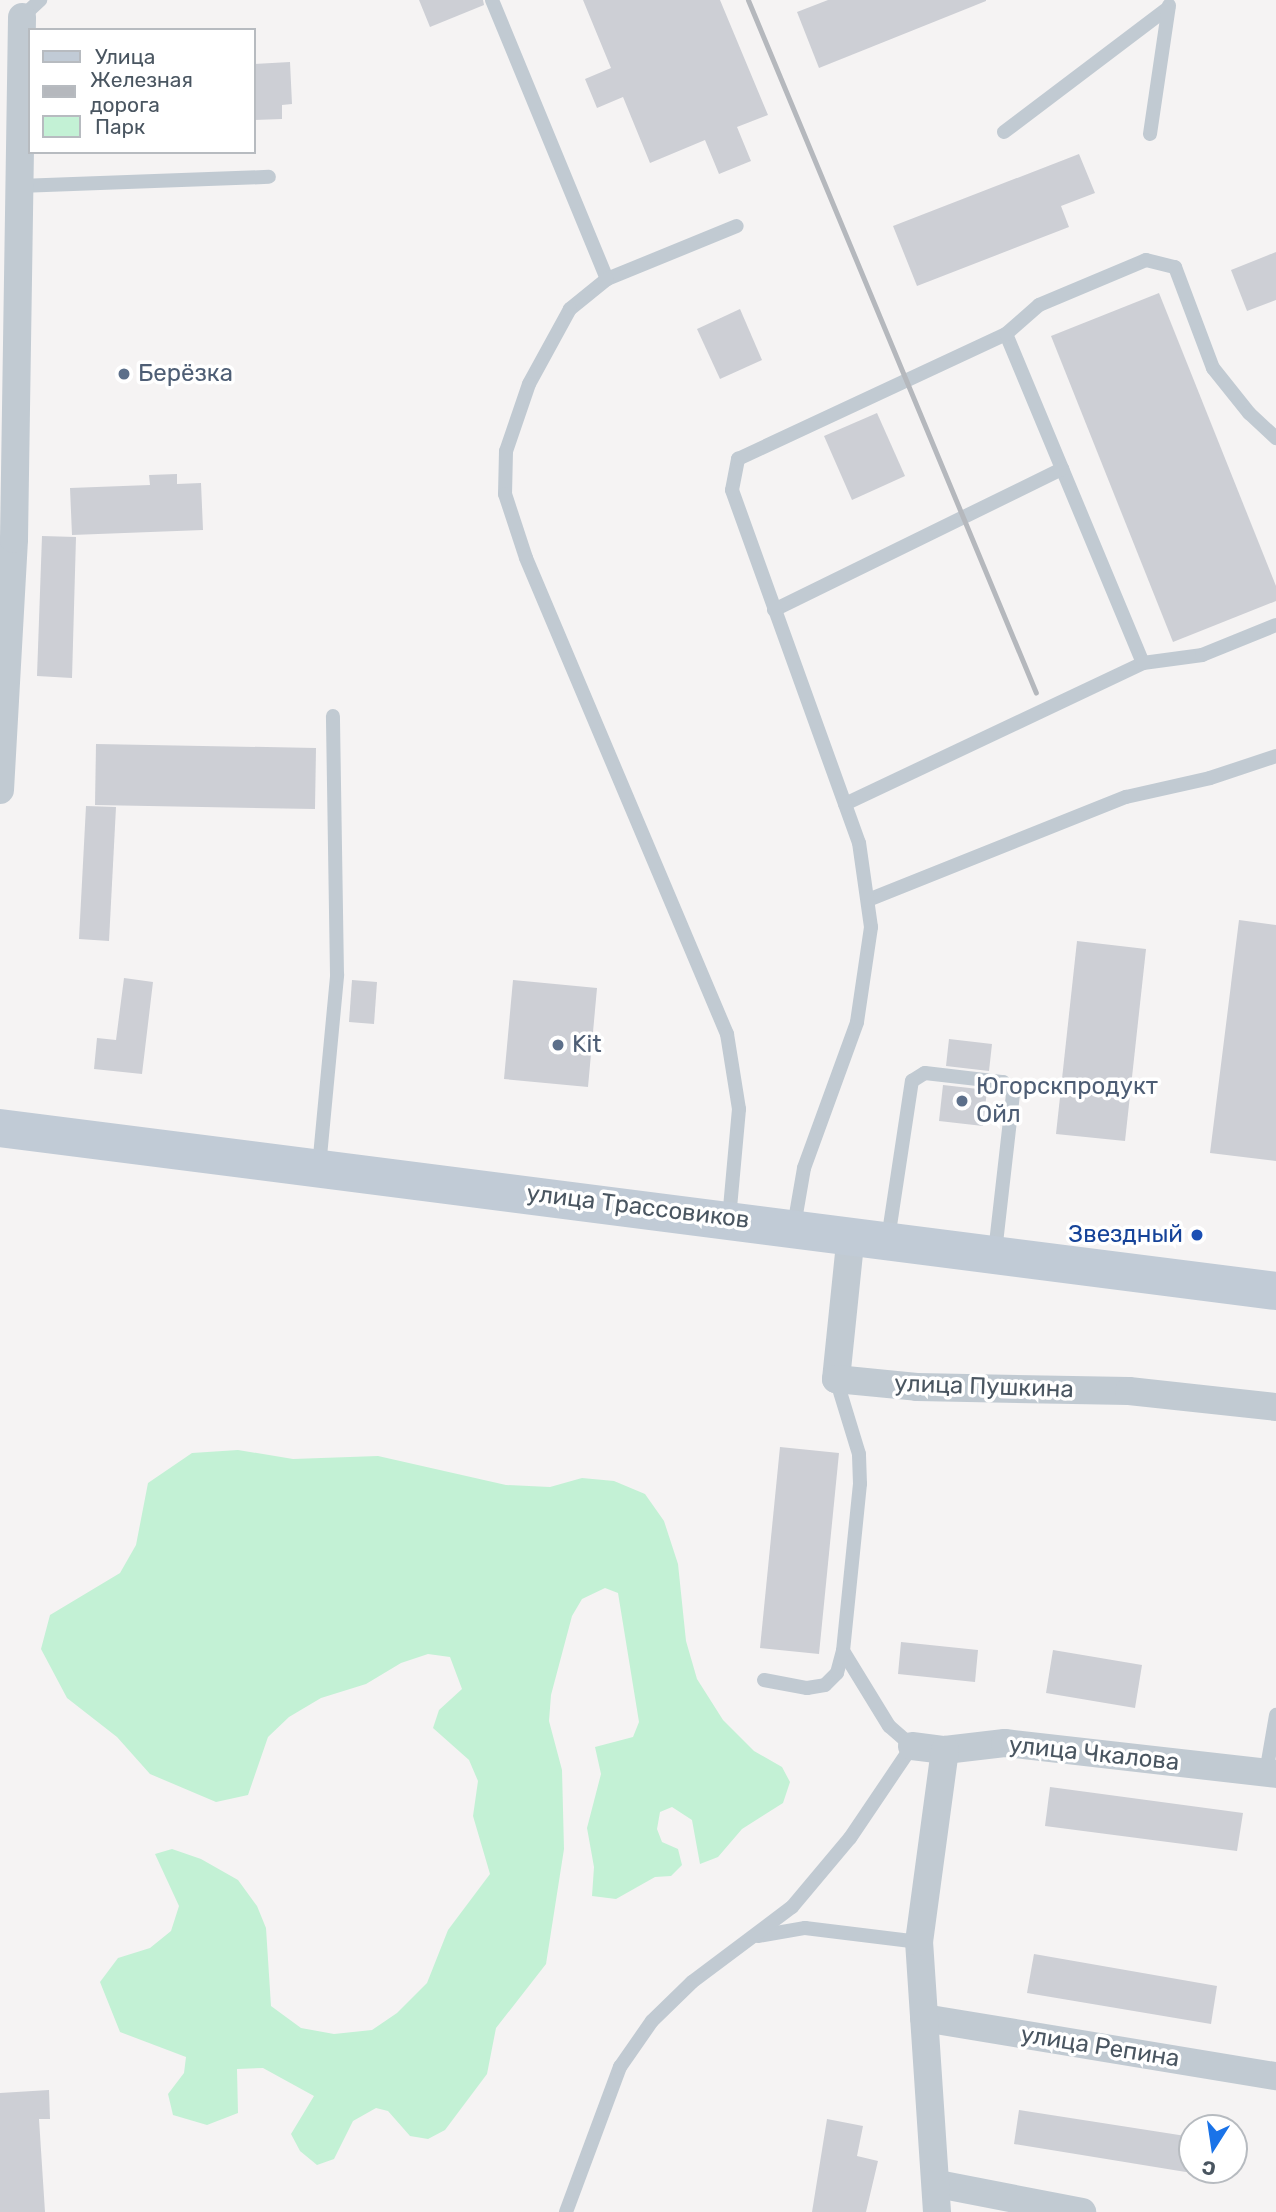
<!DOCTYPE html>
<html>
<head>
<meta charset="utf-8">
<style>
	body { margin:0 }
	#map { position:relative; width:1276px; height:2212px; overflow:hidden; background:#f5f3f3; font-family:Rubik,sans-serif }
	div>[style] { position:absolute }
	.green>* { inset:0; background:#c3f1d5 }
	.building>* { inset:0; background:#cdcfd5 }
	.service>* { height:14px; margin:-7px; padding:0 7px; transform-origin:7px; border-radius:7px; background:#c1cad2 }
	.minor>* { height:28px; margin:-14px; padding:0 14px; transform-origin:14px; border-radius:14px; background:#c1cad2 }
	.secondary>* { height:38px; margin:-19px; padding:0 19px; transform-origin:19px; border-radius:19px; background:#c1cbd6 }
	.rail>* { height:5px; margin:-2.5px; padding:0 2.5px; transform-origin:2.5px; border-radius:2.5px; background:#b5b8bd }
	.dots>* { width:19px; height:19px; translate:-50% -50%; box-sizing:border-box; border:4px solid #fff; border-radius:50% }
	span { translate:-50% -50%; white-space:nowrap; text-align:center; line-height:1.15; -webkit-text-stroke:7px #fff; paint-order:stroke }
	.service-label { font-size:24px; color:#4e5e75 }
	.left { translate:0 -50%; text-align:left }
	.street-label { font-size:24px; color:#4a5661 }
	.transit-label { font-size:24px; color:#164399 }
	.right { translate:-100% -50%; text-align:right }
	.legend { position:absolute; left:28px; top:28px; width:228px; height:126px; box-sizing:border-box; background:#fff; border:2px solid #b7bbc0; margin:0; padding:9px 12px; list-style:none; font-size:21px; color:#4a5661 }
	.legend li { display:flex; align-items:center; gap:14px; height:35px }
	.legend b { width:35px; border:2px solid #b7bbc0 }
	.north { position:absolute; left:1178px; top:2114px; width:70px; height:70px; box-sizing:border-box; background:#fff; border:2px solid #b7bbc0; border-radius:50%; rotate:192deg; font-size:19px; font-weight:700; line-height:28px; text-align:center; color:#4a5661 }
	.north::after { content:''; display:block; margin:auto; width:24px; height:32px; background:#1a73e8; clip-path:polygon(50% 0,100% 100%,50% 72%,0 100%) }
</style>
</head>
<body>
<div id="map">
	<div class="green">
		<i style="clip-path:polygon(238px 1450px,293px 1459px,378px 1456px,506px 1485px,550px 1487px,582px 1478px,614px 1481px,645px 1494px,664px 1521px,678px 1564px,686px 1641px,697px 1679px,723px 1720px,754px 1751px,782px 1767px,790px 1782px,783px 1803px,742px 1829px,718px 1857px,700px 1864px,692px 1820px,672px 1807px,660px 1812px,657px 1829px,662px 1842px,678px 1849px,682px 1865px,671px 1876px,655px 1877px,616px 1899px,592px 1896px,594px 1867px,587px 1828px,601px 1774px,595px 1747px,633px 1737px,639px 1722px,618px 1593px,605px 1588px,582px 1599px,572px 1616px,551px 1695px,549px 1721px,562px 1770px,564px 1849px,546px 1964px,496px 2028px,487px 2074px,445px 2130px,428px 2139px,410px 2136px,388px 2111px,376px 2108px,353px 2121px,334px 2159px,317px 2165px,300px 2151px,291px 2134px,314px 2096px,263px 2068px,237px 2069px,238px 2113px,207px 2125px,173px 2115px,168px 2094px,184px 2073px,186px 2057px,120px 2032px,100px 1982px,118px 1958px,150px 1948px,171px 1931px,179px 1906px,155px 1854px,172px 1849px,201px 1859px,238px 1880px,257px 1906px,266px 1928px,271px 2006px,301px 2028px,334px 2034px,372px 2030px,397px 2013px,427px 1983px,448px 1930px,490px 1874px,473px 1816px,478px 1781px,469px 1760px,433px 1728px,439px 1710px,462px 1689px,450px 1657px,428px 1654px,401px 1663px,366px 1684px,321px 1698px,289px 1717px,268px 1737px,248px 1795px,216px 1802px,150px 1774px,117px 1737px,67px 1698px,41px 1649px,50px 1615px,120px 1573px,136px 1545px,148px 1483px,192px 1453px)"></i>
	</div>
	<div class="building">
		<i style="clip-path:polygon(419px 0,483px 0,484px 5px,430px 27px)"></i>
		<i style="clip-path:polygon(583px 0,720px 0,768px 115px,737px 127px,751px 161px,719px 174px,705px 140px,650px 163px,623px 97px,597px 108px,585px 79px,611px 68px)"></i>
		<i style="clip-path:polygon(828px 0,986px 0,986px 1px,819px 68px,797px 12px)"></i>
		<i style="clip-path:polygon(290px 62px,292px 104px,282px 105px,282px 119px,254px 120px,254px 64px)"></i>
		<i style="clip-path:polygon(1079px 154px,1095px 193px,1061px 206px,1069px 227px,917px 286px,893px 226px)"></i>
		<i style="clip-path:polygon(1276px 252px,1276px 300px,1247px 311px,1231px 270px)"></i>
		<i style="clip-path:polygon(1159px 293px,1276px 586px,1276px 601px,1173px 642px,1051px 336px)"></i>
		<i style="clip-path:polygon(740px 309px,762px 360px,720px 379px,697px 329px)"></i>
		<i style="clip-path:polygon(877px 413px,905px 476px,852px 500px,824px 436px)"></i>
		<i style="clip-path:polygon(177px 474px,177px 484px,201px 483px,203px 530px,72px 535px,70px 488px,150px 485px,149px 475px)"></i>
		<i style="clip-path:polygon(42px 536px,76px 537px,72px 678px,37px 676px)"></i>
		<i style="clip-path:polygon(96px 744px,316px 748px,315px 809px,95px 805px)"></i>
		<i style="clip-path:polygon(86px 806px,116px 807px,109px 941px,79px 939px)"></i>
		<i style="clip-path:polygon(1239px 920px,1276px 925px,1276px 1161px,1210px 1153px)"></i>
		<i style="clip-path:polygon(1077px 941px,1146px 949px,1125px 1141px,1056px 1134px)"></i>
		<i style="clip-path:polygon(124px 978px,153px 982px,142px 1074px,94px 1069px,97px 1038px,116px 1040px)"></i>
		<i style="clip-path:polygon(352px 980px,377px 982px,374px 1024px,349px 1022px)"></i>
		<i style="clip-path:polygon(513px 980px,597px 988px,588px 1087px,504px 1079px)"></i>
		<i style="clip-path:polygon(949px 1039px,992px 1044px,989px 1071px,946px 1066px)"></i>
		<i style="clip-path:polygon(943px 1085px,987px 1090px,983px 1126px,939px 1121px)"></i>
		<i style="clip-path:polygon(780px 1447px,839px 1453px,819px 1654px,760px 1648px)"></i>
		<i style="clip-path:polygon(901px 1642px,978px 1650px,975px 1682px,898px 1674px)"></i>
		<i style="clip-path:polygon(1053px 1650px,1142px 1665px,1135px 1708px,1046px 1693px)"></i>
		<i style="clip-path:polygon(1050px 1787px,1243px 1813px,1237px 1851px,1045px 1826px)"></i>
		<i style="clip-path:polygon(1034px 1954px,1217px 1986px,1211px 2024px,1027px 1993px)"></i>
		<i style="clip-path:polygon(49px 2090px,50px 2119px,39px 2119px,45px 2212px,0 2212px,0 2093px)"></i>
		<i style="clip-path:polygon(1019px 2110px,1192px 2137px,1192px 2173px,1014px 2144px)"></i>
		<i style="clip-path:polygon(827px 2119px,863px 2126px,857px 2156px,878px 2161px,866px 2212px,812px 2212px)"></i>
	</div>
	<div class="service">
		<i style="left:492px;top:0;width:302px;rotate:67.6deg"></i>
		<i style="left:607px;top:279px;width:140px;rotate:-22.2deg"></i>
		<i style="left:22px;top:17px;width:25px;rotate:-43deg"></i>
		<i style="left:1004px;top:132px;width:206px;rotate:-37.1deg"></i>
		<i style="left:1150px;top:134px;width:130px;rotate:-81.6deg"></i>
		<i style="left:19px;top:186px;width:250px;rotate:-2.1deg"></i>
		<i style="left:607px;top:279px;width:48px;rotate:141deg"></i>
		<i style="left:570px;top:309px;width:85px;rotate:118.7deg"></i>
		<i style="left:529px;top:384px;width:71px;rotate:108.9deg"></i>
		<i style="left:506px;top:451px;width:43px;rotate:91.3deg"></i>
		<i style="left:505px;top:494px;width:67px;rotate:71.8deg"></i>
		<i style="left:526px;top:558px;width:517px;rotate:67.11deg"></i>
		<i style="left:727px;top:1034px;width:76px;rotate:80.9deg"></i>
		<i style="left:739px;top:1109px;width:109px;rotate:95.2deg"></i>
		<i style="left:1006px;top:334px;width:356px;rotate:67.4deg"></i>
		<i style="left:774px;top:610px;width:321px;rotate:-26.1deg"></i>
		<i style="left:845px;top:804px;width:330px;rotate:-25.3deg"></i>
		<i style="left:1143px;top:663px;width:60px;rotate:-7.7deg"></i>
		<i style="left:1202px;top:655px;width:80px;rotate:-22.1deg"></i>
		<i style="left:868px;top:900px;width:278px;rotate:-21.8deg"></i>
		<i style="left:1126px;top:797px;width:86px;rotate:-12.7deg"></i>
		<i style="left:1210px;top:778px;width:70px;rotate:-18.4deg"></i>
		<i style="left:319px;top:1167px;width:193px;rotate:-84.6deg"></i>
		<i style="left:337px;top:975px;width:259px;rotate:-90.9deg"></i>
		<i style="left:794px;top:1226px;width:59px;rotate:-80.2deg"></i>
		<i style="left:804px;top:1168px;width:155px;rotate:-70deg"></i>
		<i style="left:857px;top:1022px;width:96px;rotate:-81.6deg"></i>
		<i style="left:871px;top:927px;width:85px;rotate:-98.1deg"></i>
		<i style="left:859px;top:843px;width:375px;rotate:-109.8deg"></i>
		<i style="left:732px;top:490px;width:32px;rotate:-79deg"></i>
		<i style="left:738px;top:459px;width:296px;rotate:-25deg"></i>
		<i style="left:1006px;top:334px;width:44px;rotate:-41.3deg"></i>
		<i style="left:1039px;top:305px;width:116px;rotate:-22.8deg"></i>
		<i style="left:1146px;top:260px;width:30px;rotate:14deg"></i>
		<i style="left:1175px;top:267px;width:108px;rotate:69.4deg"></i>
		<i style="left:1213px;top:368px;width:58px;rotate:51.3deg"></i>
		<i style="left:1249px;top:413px;width:37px;rotate:43deg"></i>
		<i style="left:888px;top:1239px;width:160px;rotate:-81.4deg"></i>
		<i style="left:912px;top:1081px;width:15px;rotate:-32deg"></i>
		<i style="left:925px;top:1073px;width:79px;rotate:6.6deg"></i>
		<i style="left:1003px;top:1082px;width:16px;rotate:50deg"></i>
		<i style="left:1013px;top:1094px;width:159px;rotate:96.5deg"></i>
		<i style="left:764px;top:1680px;width:44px;rotate:10.5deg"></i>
		<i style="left:807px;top:1688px;width:18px;rotate:-9deg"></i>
		<i style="left:825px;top:1685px;width:17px;rotate:-45deg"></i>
		<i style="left:837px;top:1673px;width:23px;rotate:-75deg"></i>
		<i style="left:1266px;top:1773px;width:59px;rotate:-80.2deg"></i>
		<i style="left:758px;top:1936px;width:48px;rotate:-9.7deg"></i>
		<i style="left:805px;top:1928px;width:115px;rotate:7deg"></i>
		<i style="left:566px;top:2212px;width:155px;rotate:-69.6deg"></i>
		<i style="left:620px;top:2067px;width:56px;rotate:-55.2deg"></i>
		<i style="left:652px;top:2021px;width:56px;rotate:-44.3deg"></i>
		<i style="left:692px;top:1982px;width:125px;rotate:-36.9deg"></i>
		<i style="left:792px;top:1907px;width:90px;rotate:-50deg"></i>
		<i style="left:850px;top:1838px;width:111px;rotate:-56deg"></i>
		<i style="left:912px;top:1746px;width:30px;rotate:-139deg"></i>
		<i style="left:889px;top:1726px;width:88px;rotate:-121.5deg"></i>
		<i style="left:843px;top:1651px;width:168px;rotate:-84.2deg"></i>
		<i style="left:860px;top:1484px;width:30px;rotate:-92deg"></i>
		<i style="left:859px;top:1454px;width:78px;rotate:-107deg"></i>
	</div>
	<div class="minor">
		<i style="left:0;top:790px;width:251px;rotate:-86.8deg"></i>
		<i style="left:14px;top:539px;width:522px;rotate:-89.12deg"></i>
		<i style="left:851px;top:1234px;width:146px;rotate:95.9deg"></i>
		<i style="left:836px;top:1379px;width:81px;rotate:5.6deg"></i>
		<i style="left:917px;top:1387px;width:212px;rotate:1.1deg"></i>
		<i style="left:1129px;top:1391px;width:148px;rotate:6.2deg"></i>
		<i style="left:912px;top:1746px;width:33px;rotate:7deg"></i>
		<i style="left:945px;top:1750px;width:60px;rotate:-6.7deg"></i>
		<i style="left:1005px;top:1743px;width:273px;rotate:6.5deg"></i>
		<i style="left:924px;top:2018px;width:357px;rotate:9.4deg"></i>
		<i style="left:938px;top:2184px;width:147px;rotate:11deg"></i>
		<i style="left:937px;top:2212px;width:271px;rotate:-93.8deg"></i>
		<i style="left:919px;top:1942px;width:194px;rotate:-82.3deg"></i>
	</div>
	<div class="secondary">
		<i style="left:0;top:1128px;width:1286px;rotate:7.28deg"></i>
	</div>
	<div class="rail">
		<i style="left:748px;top:0;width:750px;rotate:67.43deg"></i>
	</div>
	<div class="dots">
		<i style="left:124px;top:374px;background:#5c6f8a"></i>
		<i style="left:558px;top:1045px;background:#5c6f8a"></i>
		<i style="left:962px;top:1101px;background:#5c6f8a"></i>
		<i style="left:1197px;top:1235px;background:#1a4fb4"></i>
	</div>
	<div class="service-label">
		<span class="left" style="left:138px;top:374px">Берёзка</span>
		<span class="left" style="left:572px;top:1045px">Kit</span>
		<span class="left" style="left:976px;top:1101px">Югорскпродукт<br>Ойл</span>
	</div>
	<div class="street-label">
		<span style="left:638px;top:1207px;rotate:7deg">улица Трассовиков</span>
		<span style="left:984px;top:1387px;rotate:2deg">улица Пушкина</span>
		<span style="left:1094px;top:1754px;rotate:6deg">улица Чкалова</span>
		<span style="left:1100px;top:2047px;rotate:9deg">улица Репина</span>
	</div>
	<div class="transit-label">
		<span class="right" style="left:1183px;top:1235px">Звездный</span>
	</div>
	<ul class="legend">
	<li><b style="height:9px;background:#c1cbd6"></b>Улица</li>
	<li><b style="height:9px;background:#b5b8bd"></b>Железная дорога</li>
	<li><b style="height:19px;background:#c3f1d5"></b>Парк</li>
	</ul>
	<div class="north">С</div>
</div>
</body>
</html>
